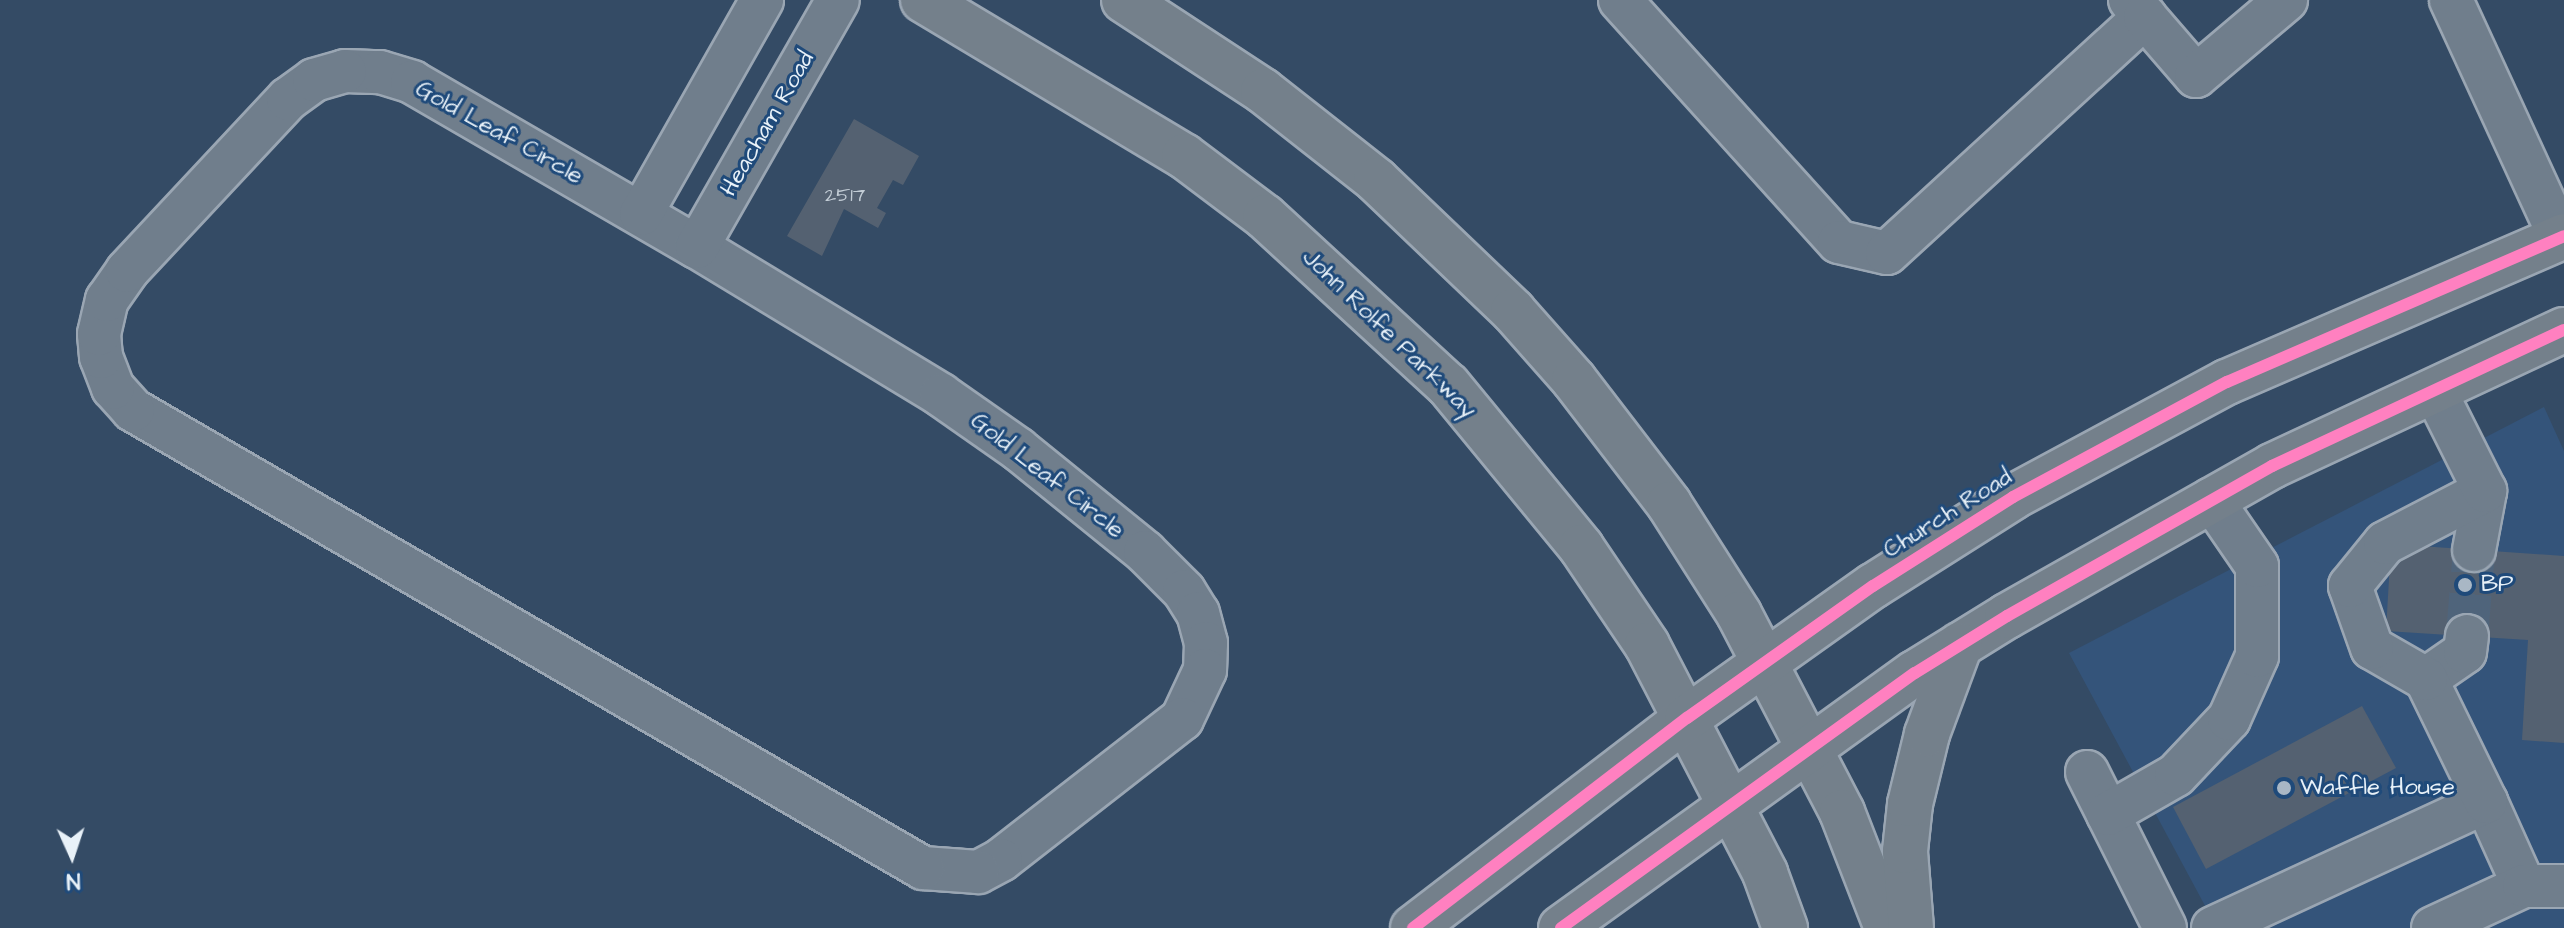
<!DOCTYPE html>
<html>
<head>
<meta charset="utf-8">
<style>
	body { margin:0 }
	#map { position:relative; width:2564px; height:928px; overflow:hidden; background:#344b65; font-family:"Architects Daughter",sans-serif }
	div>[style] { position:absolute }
	.built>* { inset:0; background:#34547a }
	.building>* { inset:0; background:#546171 }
	.minor-tunnel>* { height:42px; margin-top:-21px; transform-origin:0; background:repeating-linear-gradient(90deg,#4f647b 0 42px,transparent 0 63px) }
	.roads { filter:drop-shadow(2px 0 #9aa6b3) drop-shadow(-2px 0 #9aa6b3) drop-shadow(0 2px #9aa6b3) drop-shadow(0 -2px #9aa6b3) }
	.minor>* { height:42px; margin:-21px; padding:0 21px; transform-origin:21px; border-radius:21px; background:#707e8c }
	.major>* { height:44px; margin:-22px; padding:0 22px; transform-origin:22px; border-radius:22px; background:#74808b }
	.cycleway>* { height:12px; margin:-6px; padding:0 6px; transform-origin:6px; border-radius:6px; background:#ff80c0 }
	.dots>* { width:22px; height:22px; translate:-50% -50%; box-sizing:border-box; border:4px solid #1f4a7a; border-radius:50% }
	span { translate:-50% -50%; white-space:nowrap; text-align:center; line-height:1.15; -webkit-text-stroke:6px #1f4a7a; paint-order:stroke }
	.number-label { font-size:20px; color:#c3cdd6 }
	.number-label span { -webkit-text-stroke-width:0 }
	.street-label { font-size:24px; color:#e8f1f8 }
	.poi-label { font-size:24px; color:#e8f1f8 }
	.left { translate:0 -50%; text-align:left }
	.north { position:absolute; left:32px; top:816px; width:80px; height:80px; -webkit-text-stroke:6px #1f4a7a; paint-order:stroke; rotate:177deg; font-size:22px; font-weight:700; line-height:32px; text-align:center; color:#e8f1f8 }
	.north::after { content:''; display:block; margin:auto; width:28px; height:36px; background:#e8f1f8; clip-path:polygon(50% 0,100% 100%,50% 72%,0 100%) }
</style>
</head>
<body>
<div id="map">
	<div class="built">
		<i style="clip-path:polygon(2544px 407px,2564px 451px,2564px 928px,2217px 928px,2069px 653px)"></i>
	</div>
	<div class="building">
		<i style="clip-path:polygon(854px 119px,919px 156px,903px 185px,893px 180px,877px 208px,886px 213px,878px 228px,844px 209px,822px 256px,787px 236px)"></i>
		<i style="clip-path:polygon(2391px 544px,2564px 556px,2564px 743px,2522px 740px,2528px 640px,2386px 631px)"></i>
		<i style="clip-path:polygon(2362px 706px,2396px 768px,2206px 869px,2173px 807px)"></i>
	</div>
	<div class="minor-tunnel">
		<i style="left:2467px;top:636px;width:86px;rotate:-85.3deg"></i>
	</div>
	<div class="roads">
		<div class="minor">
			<i style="left:1620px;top:0;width:326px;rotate:47.9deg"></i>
			<i style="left:1839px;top:242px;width:49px;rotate:12.9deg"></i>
			<i style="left:1887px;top:253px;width:350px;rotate:-42.5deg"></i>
			<i style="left:2145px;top:17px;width:23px;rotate:-131deg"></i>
			<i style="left:2451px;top:0;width:261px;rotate:65.3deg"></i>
			<i style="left:2145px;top:17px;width:78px;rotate:49.2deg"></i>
			<i style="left:2196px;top:76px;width:118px;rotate:-40.2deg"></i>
			<i style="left:345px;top:71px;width:35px;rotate:2deg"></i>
			<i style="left:380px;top:72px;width:34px;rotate:17deg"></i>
			<i style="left:412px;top:82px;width:329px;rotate:30.1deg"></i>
			<i style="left:697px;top:247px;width:285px;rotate:31.2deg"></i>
			<i style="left:941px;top:395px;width:94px;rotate:35deg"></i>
			<i style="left:1018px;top:449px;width:164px;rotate:39deg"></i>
			<i style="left:1145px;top:552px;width:55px;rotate:45deg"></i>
			<i style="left:1184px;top:591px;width:26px;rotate:58deg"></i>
			<i style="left:1198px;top:613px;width:31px;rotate:75deg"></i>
			<i style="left:1206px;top:643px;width:27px;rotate:92deg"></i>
			<i style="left:1205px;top:670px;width:54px;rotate:115.1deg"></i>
			<i style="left:1182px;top:719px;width:229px;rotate:142.1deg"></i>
			<i style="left:1001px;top:860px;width:26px;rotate:152deg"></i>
			<i style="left:978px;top:872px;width:55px;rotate:-175.8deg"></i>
			<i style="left:923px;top:868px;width:913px;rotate:-149.9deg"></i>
			<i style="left:133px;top:410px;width:30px;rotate:-132deg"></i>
			<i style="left:113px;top:388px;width:33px;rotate:-111deg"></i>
			<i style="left:101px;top:357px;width:23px;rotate:-95deg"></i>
			<i style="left:99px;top:334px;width:35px;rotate:-77deg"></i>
			<i style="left:107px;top:300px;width:35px;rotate:-55deg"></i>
			<i style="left:127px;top:271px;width:236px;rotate:-46.9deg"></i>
			<i style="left:288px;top:99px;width:32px;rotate:-36deg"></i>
			<i style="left:314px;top:80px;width:32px;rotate:-16deg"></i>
			<i style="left:641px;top:214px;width:246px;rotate:-60.5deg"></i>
			<i style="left:697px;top:247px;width:284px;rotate:-60.3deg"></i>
			<i style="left:2474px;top:550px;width:60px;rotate:-79.4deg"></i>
			<i style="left:2426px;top:679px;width:47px;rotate:-34.7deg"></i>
			<i style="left:2465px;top:652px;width:16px;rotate:-83deg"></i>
			<i style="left:2087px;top:772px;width:174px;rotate:63.4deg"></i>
			<i style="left:2486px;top:802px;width:92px;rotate:65.7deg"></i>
			<i style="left:2108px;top:814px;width:78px;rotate:-29.8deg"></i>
			<i style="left:2176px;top:775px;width:77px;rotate:-46.6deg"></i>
			<i style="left:2229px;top:719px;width:69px;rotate:-66deg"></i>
			<i style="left:2257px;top:656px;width:90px;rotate:-90deg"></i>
			<i style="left:2257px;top:566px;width:81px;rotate:-124.5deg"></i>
			<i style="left:2213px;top:928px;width:301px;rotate:-24.8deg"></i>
			<i style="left:2486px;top:802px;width:137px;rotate:-116deg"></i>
			<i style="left:2426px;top:679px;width:62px;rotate:-150.1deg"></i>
			<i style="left:2372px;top:648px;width:66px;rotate:-109.5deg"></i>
			<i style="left:2350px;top:586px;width:55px;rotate:-50.9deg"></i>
			<i style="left:2385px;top:543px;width:113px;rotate:-27.5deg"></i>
			<i style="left:2485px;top:491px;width:112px;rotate:-116.6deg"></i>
			<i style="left:2433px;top:928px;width:100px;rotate:-24.8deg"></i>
			<i style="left:2524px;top:886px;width:40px"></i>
		</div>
		<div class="major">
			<i style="left:923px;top:0;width:304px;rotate:30.9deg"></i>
			<i style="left:1184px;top:156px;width:101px;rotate:37deg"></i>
			<i style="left:1265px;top:217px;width:248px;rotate:42.6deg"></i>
			<i style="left:1448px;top:385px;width:210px;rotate:50.6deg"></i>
			<i style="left:1581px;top:547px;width:118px;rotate:56deg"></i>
			<i style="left:1647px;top:645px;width:257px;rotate:62.6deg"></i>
			<i style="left:1765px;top:873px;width:59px;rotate:70deg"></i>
			<i style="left:1124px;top:0;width:166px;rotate:33.2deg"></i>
			<i style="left:1263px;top:91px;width:144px;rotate:38.2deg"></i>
			<i style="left:1376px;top:180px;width:190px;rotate:43.7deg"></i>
			<i style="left:1513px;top:311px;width:92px;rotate:48.5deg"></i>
			<i style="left:1574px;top:380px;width:156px;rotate:52.5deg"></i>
			<i style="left:1669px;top:504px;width:130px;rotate:57.5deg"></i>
			<i style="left:1739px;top:614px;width:223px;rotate:62.5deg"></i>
			<i style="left:1842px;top:812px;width:124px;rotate:68.8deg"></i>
			<i style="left:1413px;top:928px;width:345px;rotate:-37.5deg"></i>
			<i style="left:1687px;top:718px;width:228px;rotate:-35.4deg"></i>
			<i style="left:1873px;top:586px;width:166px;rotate:-32.4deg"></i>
			<i style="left:2013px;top:497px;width:243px;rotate:-28.3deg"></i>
			<i style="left:2227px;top:382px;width:367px;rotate:-23.4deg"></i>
			<i style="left:1561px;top:928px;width:436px;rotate:-35.8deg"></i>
			<i style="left:1915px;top:673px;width:108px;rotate:-31.8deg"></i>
			<i style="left:2007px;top:616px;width:305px;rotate:-29.5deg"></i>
			<i style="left:2272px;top:466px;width:322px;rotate:-25deg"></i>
			<i style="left:1911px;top:928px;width:77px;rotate:-94.5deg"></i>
			<i style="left:1905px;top:851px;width:47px;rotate:-83.9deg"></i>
			<i style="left:1910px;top:804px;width:72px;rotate:-76.3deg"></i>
			<i style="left:1927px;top:734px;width:95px;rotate:-69.7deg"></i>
		</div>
	</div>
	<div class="cycleway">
		<i style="left:1413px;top:928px;width:345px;rotate:-37.5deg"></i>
		<i style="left:1687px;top:718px;width:228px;rotate:-35.4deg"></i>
		<i style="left:1873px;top:586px;width:166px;rotate:-32.4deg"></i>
		<i style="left:2013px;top:497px;width:243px;rotate:-28.3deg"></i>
		<i style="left:2227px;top:382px;width:367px;rotate:-23.4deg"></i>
		<i style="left:1561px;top:928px;width:436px;rotate:-35.8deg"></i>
		<i style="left:1915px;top:673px;width:108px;rotate:-31.8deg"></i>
		<i style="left:2007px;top:616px;width:305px;rotate:-29.5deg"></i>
		<i style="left:2272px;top:466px;width:322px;rotate:-25deg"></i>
	</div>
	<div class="dots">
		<i style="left:2465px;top:585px;background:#a9b7c5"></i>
		<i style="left:2284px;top:788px;background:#a9b7c5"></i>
	</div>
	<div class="number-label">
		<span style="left:845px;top:195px">2517</span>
	</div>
	<div class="street-label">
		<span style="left:768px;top:124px;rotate:-60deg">Heacham Road</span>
		<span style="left:499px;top:133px;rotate:29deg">Gold Leaf Circle</span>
		<span style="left:1389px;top:334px;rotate:44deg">John Rolfe Parkway</span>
		<span style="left:1047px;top:476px;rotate:38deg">Gold Leaf Circle</span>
		<span style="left:1948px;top:514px;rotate:-32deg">Church Road</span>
	</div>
	<div class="poi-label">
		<span class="left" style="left:2481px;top:585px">BP</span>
		<span class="left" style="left:2300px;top:788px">Waffle House</span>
	</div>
	<div class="north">N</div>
</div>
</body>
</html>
